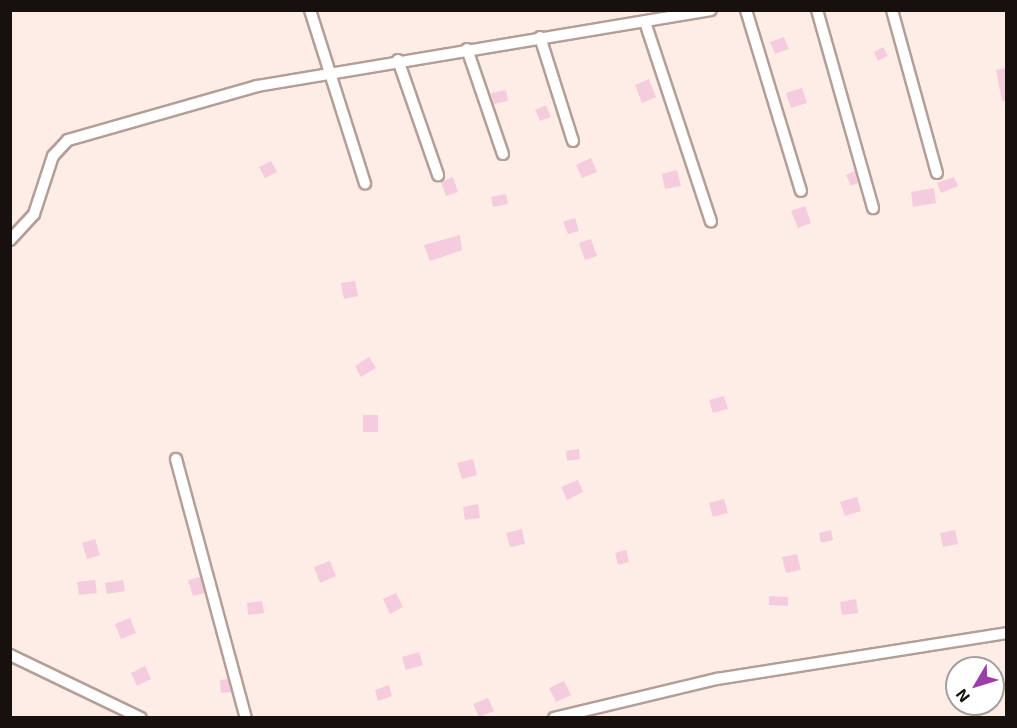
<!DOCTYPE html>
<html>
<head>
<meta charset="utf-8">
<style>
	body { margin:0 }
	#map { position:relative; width:1017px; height:728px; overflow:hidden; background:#feede6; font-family:"Exo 2",sans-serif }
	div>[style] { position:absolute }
	.building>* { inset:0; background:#f4ccdd }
	.roads { filter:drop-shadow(2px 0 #b39f97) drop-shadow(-2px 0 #b39f97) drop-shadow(0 2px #b39f97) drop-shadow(0 -2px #b39f97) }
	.minor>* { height:10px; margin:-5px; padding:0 5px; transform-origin:5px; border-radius:5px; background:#fff }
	span { translate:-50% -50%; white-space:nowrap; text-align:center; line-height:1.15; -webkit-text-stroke:6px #fff; paint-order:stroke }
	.frame { position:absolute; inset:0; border:12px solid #17100d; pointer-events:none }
	.north { position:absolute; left:945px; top:656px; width:60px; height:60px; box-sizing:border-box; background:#fff; border:2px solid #a29f9e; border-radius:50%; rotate:232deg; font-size:16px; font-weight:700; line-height:24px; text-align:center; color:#17100d }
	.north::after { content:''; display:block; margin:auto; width:21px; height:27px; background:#9c3ea8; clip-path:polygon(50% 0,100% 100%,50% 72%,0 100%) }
</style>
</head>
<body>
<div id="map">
	<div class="building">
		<i style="clip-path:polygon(784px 37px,789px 49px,775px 54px,770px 42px)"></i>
		<i style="clip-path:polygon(883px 47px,888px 56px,878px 61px,874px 52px)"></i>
		<i style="clip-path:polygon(1006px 68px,1006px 101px,1002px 101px,996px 70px)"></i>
		<i style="clip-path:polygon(649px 79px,656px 97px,642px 103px,635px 85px)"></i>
		<i style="clip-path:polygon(802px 88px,807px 103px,791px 108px,786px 93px)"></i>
		<i style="clip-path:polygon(506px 90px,508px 101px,494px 104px,491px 93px)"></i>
		<i style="clip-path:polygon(546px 105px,551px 117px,540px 121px,535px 110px)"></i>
		<i style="clip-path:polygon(591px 158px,597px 172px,582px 178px,576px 165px)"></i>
		<i style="clip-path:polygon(271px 161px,277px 172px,265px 178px,259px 167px)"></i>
		<i style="clip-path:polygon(677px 170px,681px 186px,665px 189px,662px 174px)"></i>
		<i style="clip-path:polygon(855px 171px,858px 183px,851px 186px,846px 175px)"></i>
		<i style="clip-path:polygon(453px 177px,458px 192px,446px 196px,441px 182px)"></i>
		<i style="clip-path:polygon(954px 177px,958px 186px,941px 193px,937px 183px)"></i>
		<i style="clip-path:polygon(934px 188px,936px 203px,913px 207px,911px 192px)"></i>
		<i style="clip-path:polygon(506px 194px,508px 204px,493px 207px,491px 197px)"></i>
		<i style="clip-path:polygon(805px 206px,811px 223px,798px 228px,791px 211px)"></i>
		<i style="clip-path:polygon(575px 218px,579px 231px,568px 234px,563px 222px)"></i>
		<i style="clip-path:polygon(460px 235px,462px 250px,430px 261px,424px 245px)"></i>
		<i style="clip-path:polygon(591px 239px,597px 256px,585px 260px,579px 243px)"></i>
		<i style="clip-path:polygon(355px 281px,358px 296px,344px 299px,341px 283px)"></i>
		<i style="clip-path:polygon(369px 357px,376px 368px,361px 377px,355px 366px)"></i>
		<i style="clip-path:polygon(724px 396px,728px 409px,713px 413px,709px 400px)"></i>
		<i style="clip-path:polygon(363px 415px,378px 415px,378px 432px,363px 432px)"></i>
		<i style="clip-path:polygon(579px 449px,580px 459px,567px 461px,566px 451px)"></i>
		<i style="clip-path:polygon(473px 459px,477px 475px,462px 479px,457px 463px)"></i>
		<i style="clip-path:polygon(578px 480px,583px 492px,567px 500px,561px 487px)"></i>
		<i style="clip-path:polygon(857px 497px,861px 511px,845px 516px,840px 502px)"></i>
		<i style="clip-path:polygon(724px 499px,728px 513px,713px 517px,709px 503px)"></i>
		<i style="clip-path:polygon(478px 504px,480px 518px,465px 520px,463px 507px)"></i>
		<i style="clip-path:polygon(522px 529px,525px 544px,510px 547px,506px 533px)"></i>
		<i style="clip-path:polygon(831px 530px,833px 540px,821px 543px,819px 533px)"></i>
		<i style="clip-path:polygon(955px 530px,958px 544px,943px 547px,940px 533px)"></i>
		<i style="clip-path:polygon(95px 539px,100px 555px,87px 559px,82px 543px)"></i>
		<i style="clip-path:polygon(626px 550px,629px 562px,618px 565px,615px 553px)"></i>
		<i style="clip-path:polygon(797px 554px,801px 570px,786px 573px,782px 557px)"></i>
		<i style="clip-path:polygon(330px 561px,336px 576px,320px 583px,314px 567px)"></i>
		<i style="clip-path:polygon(200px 577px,205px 593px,193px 596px,188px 580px)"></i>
		<i style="clip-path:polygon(95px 580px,97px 593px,79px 595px,77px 582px)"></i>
		<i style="clip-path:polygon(123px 580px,125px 591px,107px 594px,105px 583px)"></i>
		<i style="clip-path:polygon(396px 593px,403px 607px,390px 614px,383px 599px)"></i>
		<i style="clip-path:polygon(769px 596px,788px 597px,788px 606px,769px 605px)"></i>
		<i style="clip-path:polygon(856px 599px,858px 613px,842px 615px,840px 602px)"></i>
		<i style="clip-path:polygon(262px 601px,264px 613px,248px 615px,247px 603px)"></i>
		<i style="clip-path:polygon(130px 618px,136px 633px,121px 639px,115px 624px)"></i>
		<i style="clip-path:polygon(419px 652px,423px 665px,406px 670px,402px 657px)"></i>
		<i style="clip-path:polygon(145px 666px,151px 679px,137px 686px,131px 673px)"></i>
		<i style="clip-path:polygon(228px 679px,231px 692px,221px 693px,220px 680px)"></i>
		<i style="clip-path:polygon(564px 681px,571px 695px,556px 702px,549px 688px)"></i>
		<i style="clip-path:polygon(389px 685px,392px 696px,378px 701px,375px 690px)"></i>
		<i style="clip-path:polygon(488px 698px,494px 711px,479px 717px,473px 704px)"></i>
	</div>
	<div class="roads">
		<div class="minor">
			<i style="left:310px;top:10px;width:182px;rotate:72.4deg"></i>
			<i style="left:746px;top:10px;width:189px;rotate:73.1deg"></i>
			<i style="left:817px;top:10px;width:206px;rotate:74.2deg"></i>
			<i style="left:892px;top:10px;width:169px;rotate:74.6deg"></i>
			<i style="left:645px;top:22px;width:210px;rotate:71.7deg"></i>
			<i style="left:540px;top:37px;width:109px;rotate:72.4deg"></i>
			<i style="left:467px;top:49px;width:111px;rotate:71.1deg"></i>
			<i style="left:398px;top:60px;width:122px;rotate:70.8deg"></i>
			<i style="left:10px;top:240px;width:35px;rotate:-47deg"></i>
			<i style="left:34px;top:214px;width:61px;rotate:-71.9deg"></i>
			<i style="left:53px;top:156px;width:22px;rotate:-47deg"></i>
			<i style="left:68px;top:140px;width:197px;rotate:-15.9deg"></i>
			<i style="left:257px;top:86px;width:460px;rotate:-9.5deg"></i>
			<i style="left:176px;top:459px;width:268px;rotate:74.9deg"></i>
			<i style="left:10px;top:655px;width:145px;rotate:25.7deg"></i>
			<i style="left:554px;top:718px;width:168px;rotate:-13.5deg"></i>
			<i style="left:717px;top:679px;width:293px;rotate:-9deg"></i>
		</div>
	</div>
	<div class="frame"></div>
	<div class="north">N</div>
</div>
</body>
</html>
